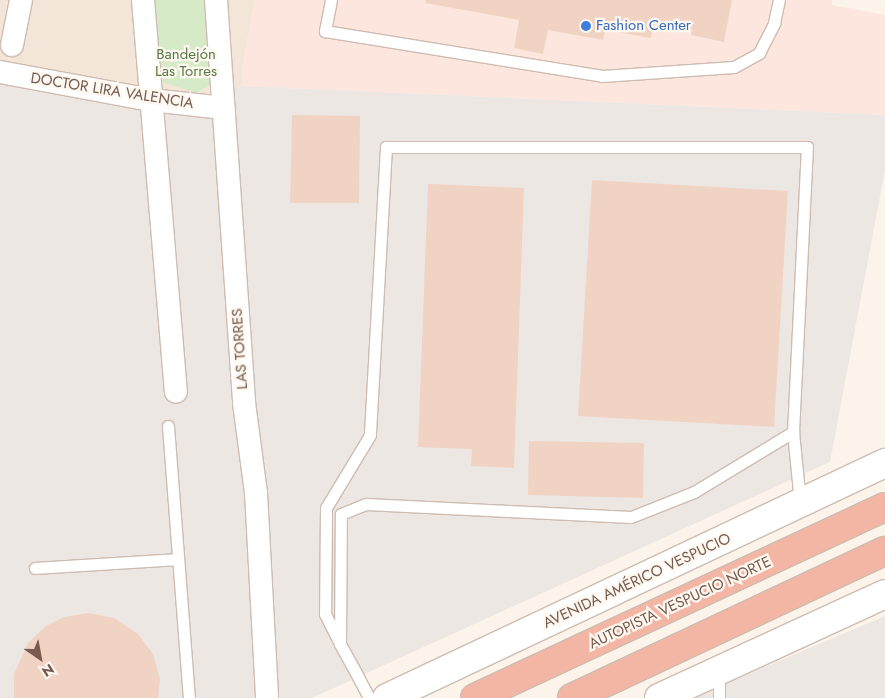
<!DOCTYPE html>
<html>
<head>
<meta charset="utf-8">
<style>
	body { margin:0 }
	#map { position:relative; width:885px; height:698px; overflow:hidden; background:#fcf4ea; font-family:Jost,sans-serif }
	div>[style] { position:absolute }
	.residential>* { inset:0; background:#f3e6d9 }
	.commercial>* { inset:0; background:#fce6de }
	.industrial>* { inset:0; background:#ede7e3 }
	.green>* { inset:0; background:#d7eac8 }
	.building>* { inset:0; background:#f1d3c3 }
	.roads { filter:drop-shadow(1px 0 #cebcb0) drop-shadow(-1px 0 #cebcb0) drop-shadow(0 1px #cebcb0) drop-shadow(0 -1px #cebcb0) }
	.lane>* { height:11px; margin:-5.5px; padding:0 5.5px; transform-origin:5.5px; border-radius:5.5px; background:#fff }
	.street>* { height:22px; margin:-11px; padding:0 11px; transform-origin:11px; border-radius:11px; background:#fff }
	.secondary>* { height:28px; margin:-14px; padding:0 14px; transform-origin:14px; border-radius:14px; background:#fff }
	.highway>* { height:28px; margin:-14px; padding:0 14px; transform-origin:14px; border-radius:14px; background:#f3b6a4 }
	.dots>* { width:14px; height:14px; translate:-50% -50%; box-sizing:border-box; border:2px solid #fef8f1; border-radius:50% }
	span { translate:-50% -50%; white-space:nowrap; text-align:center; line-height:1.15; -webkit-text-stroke:4.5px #fef8f1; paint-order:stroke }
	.shop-label { font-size:15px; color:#366cbe }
	.left { translate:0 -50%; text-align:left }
	.park-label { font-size:15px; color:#577b46 }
	.street-label { font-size:15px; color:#765b4e }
	.north { position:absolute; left:15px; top:633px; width:50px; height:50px; -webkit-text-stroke:4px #fef8f1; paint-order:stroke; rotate:147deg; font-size:14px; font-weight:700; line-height:20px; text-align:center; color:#765b4e }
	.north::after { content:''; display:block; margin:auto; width:18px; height:22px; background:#765b4e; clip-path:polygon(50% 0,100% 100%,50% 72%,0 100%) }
</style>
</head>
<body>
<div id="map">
	<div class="residential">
		<i style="clip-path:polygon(0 0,255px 0,242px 69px,242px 86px,137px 110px,0 84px)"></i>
	</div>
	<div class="commercial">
		<i style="clip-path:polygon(255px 0,832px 0,832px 5px,885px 15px,885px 115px,242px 86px,242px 69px)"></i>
	</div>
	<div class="industrial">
		<i style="clip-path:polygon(0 84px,137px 110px,242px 86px,885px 115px,885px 170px,830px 462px,312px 698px,0 698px)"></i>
		<i style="clip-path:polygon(885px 616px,885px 698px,693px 698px,732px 681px)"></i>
	</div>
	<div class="green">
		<i style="clip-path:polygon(155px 0,207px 0,214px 83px,196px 93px,161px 82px)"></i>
	</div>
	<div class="building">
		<i style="clip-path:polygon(426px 0,732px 0,724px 42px,691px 35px,692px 29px,654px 22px,651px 38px,605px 30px,603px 40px,548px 30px,543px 54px,514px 48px,519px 20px,425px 3px)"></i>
		<i style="clip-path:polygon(292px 115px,360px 116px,359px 203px,290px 203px)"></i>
		<i style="clip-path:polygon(592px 180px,788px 191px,774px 427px,578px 416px)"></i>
		<i style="clip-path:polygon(428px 184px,524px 188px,514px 468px,471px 466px,472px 449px,418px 447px)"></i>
		<i style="clip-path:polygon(529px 441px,644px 443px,643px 498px,528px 495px)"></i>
		<i style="clip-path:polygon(89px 613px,114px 618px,138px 634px,153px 654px,160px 679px,158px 698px,14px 698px,14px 674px,28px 643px,46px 626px,64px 617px)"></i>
	</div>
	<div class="roads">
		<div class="lane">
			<i style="left:331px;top:0;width:32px;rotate:101deg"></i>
			<i style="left:325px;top:31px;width:281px;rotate:9.2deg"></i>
			<i style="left:602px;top:76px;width:132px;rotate:-3.9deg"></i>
			<i style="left:734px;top:67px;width:29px;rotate:-29deg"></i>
			<i style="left:759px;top:53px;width:34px;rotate:-63deg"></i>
			<i style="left:774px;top:23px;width:24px;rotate:-78deg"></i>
			<i style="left:168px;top:426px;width:273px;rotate:85.6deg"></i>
			<i style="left:793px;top:432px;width:70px;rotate:84.3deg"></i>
			<i style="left:35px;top:568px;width:143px;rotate:-3.6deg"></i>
			<i style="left:340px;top:644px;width:130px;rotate:-89.6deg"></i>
			<i style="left:341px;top:514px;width:27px;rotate:-22deg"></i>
			<i style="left:366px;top:504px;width:265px;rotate:2.8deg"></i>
			<i style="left:631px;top:517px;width:68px;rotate:-21.6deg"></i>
			<i style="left:694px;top:492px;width:116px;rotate:-31.2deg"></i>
			<i style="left:793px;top:432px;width:285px;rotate:-87.2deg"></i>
			<i style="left:807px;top:147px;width:421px;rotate:180deg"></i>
			<i style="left:386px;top:147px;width:288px;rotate:93.2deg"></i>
			<i style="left:370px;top:435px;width:85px;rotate:121.1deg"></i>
			<i style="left:326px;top:508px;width:106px;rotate:90.5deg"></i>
			<i style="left:325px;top:614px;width:34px;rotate:63deg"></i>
			<i style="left:340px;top:644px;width:38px;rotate:61deg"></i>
			<i style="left:358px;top:677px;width:24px;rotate:62deg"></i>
			<i style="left:719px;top:672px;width:26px;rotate:90deg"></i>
		</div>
		<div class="street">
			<i style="left:143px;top:0;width:393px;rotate:85.2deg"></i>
			<i style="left:216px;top:0;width:404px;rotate:86deg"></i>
			<i style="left:244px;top:403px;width:91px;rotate:82.4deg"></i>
			<i style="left:256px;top:493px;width:205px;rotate:86.9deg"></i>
			<i style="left:12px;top:45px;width:46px;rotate:-78.7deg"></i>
			<i style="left:0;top:72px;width:154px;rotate:10.5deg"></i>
			<i style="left:151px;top:100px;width:73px;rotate:6.3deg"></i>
		</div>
		<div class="secondary">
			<i style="left:387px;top:698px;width:551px;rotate:-25.26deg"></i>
			<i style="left:659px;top:698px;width:249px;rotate:-24.7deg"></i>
		</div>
		<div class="highway">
			<i style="left:475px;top:698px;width:452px;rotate:-25deg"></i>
			<i style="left:572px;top:698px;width:346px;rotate:-25.2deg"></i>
		</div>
	</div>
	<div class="dots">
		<i style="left:586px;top:26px;background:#3f7fe0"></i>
	</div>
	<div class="shop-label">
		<span class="left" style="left:596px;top:26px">Fashion Center</span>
	</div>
	<div class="park-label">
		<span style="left:186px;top:63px">Bandejón<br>Las Torres</span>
	</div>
	<div class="street-label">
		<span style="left:112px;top:91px;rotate:9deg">DOCTOR LIRA VALENCIA</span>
		<span style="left:240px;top:349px;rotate:-94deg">LAS TORRES</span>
		<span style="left:637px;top:581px;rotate:-25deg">AVENIDA AMÉRICO VESPUCIO</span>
		<span style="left:680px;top:603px;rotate:-25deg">AUTOPISTA VESPUCIO NORTE</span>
	</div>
	<div class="north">N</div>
</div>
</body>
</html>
